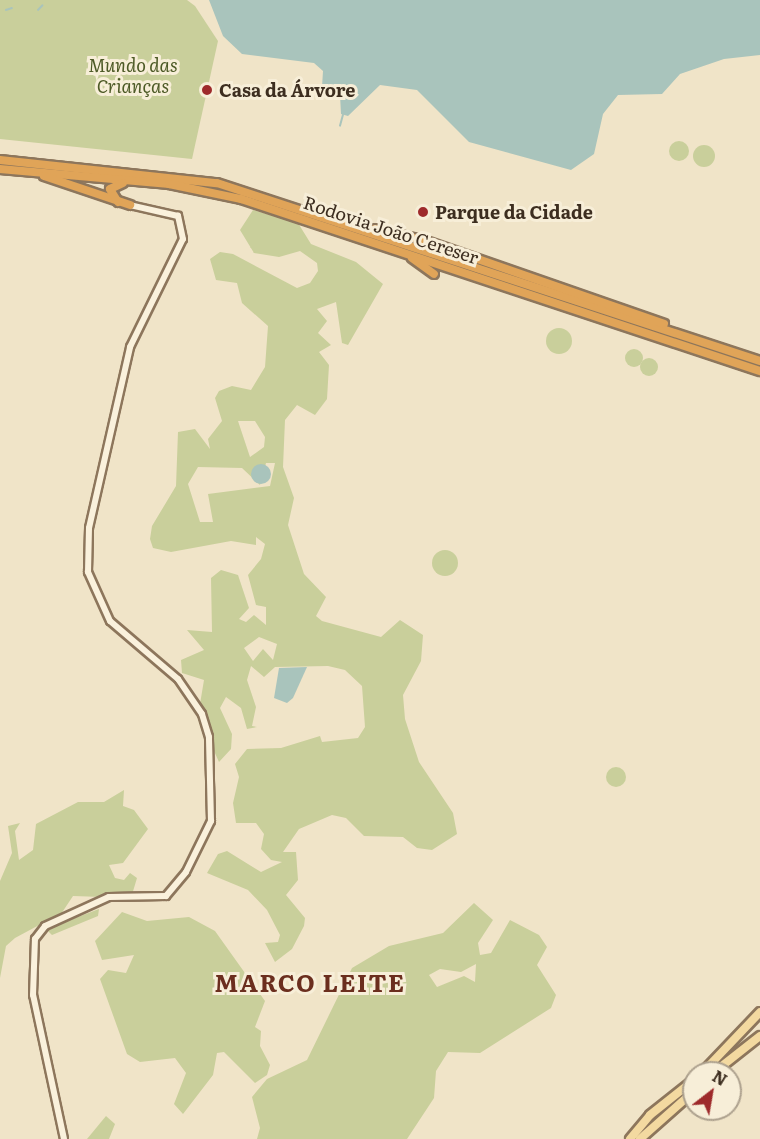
<!DOCTYPE html>
<html>
<head>
<meta charset="utf-8">
<style>
	body { margin:0 }
	#map { position:relative; width:760px; height:1139px; overflow:hidden; background:#f0e4c8; font-family:Literata,serif }
	div>[style] { position:absolute }
	.green>* { inset:0; background:#c9cf9b }
	.round { border-radius:50% }
	.water>* { inset:0; background:#a9c4bc }
	.stream>* { height:1.5px; margin:-0.75px; padding:0 0.75px; transform-origin:0.75px; border-radius:0.75px; background:#a9c4bc }
	.roads { filter:drop-shadow(2px 0 #8d765c) drop-shadow(-2px 0 #8d765c) drop-shadow(0 2px #8d765c) drop-shadow(0 -2px #8d765c) }
	.minor>* { height:6px; margin:-3px; padding:0 3px; transform-origin:3px; border-radius:3px; background:#faf1dc }
	.major>* { height:8px; margin:-4px; padding:0 4px; transform-origin:4px; border-radius:4px; background:#f3d9a0 }
	.highway>* { height:8px; margin:-4px; padding:0 4px; transform-origin:4px; border-radius:4px; background:#e0a458 }
	.dots>* { width:16px; height:16px; translate:-50% -50%; box-sizing:border-box; border:3px solid #f7eed8; border-radius:50% }
	span { translate:-50% -50%; white-space:nowrap; text-align:center; line-height:1.15; -webkit-text-stroke:6px #f7eed8; paint-order:stroke }
	.park-label { font-size:18px; color:#4d5a26; font-style:italic }
	.poi-label { font-size:18px; color:#3d2e20; font-weight:700 }
	.left { translate:0 -50%; text-align:left }
	.street-label { font-size:18px; color:#3d2e20 }
	.district-label { font-size:24px; color:#6b2e1e; font-weight:700; letter-spacing:1.5px }
	.north { position:absolute; left:682px; top:1061px; width:60px; height:60px; box-sizing:border-box; background:#f7eed8; border:2px solid #ada18e; border-radius:50%; rotate:31deg; font-size:16px; font-weight:700; line-height:24px; text-align:center; color:#3d2e20 }
	.north::after { content:''; display:block; margin:auto; width:21px; height:27px; background:#9e2a2b; clip-path:polygon(50% 0,100% 100%,50% 72%,0 100%) }
</style>
</head>
<body>
<div id="map">
	<div class="green">
		<i style="clip-path:polygon(0 0,187px 0,195px 6px,218px 41px,192px 159px,0 139px)"></i>
		<i class="round" style="left:669px;top:141px;width:20px;height:20px"></i>
		<i class="round" style="left:693px;top:145px;width:22px;height:22px"></i>
		<i style="clip-path:polygon(evenodd,253px 210px,298px 223px,311px 244px,356px 262px,383px 284px,348px 345px,342px 343px,336px 302px,317px 309px,327px 321px,318px 333px,331px 345px,319px 352px,329px 365px,327px 399px,315px 415px,297px 405px,285px 420px,283px 467px,294px 498px,288px 525px,304px 574px,326px 597px,316px 616px,322px 621px,381px 637px,400px 620px,423px 635px,421px 661px,403px 695px,405px 719px,419px 762px,453px 813px,457px 834px,432px 850px,417px 848px,403px 837px,364px 836px,346px 818px,332px 815px,299px 829px,283px 852px,296px 852px,298px 880px,286px 895px,305px 918px,304px 926px,292px 949px,275px 962px,265px 943px,278px 942px,280px 935px,267px 910px,248px 890px,207px 873px,218px 854px,227px 851px,261px 872px,282px 862px,271px 860px,261px 849px,264px 834px,256px 823px,236px 823px,233px 803px,239px 777px,235px 764px,247px 749px,281px 748px,320px 736px,322px 742px,358px 738px,365px 727px,362px 686px,345px 670px,328px 666px,275px 667px,264px 677px,251px 666px,247px 680px,256px 707px,252px 726px,257px 727px,247px 729px,241px 708px,226px 697px,220px 708px,232px 734px,231px 749px,219px 762px,198px 716px,204px 680px,182px 673px,181px 660px,204px 650px,187px 630px,212px 632px,211px 578px,221px 570px,238px 575px,249px 608px,239px 619px,246px 622px,254px 615px,266px 625px,266px 607px,256px 605px,248px 575px,261px 559px,265px 544px,256px 537px,256px 545px,231px 541px,171px 552px,153px 548px,150px 539px,152px 526px,176px 486px,178px 432px,195px 429px,210px 449px,208px 439px,222px 421px,215px 398px,219px 391px,232px 386px,251px 390px,265px 367px,268px 326px,242px 303px,237px 283px,216px 280px,210px 259px,220px 252px,233px 254px,297px 288px,310px 283px,318px 271px,317px 263px,300px 251px,279px 257px,254px 253px,240px 230px,253px 210px,238px 421px,255px 421px,265px 437px,264px 447px,250px 457px,238px 421px,253px 210px,266px 463px,275px 463px,270px 486px,208px 494px,213px 522px,200px 522px,188px 484px,198px 467px,242px 468px,260px 485px,266px 463px,253px 210px,259px 637px,277px 644px,273px 660px,263px 649px,253px 661px,244px 648px,259px 637px)"></i>
		<i class="round" style="left:546px;top:328px;width:26px;height:26px"></i>
		<i class="round" style="left:625px;top:349px;width:18px;height:18px"></i>
		<i class="round" style="left:640px;top:358px;width:18px;height:18px"></i>
		<i class="round" style="left:432px;top:550px;width:26px;height:26px"></i>
		<i class="round" style="left:606px;top:767px;width:20px;height:20px"></i>
		<i style="clip-path:polygon(124px 790px,123px 806px,134px 810px,148px 829px,123px 863px,109px 865px,115px 878px,124px 880px,130px 873px,137px 878px,131px 898px,73px 896px,59px 917px,70px 920px,99px 909px,98px 916px,52px 935px,41px 924px,15px 938px,6px 946px,0 978px,0 881px,12px 853px,8px 826px,20px 823px,15px 831px,19px 860px,33px 850px,36px 824px,78px 802px,104px 802px)"></i>
		<i style="clip-path:polygon(evenodd,474px 903px,493px 920px,478px 943px,480px 955px,491px 953px,510px 920px,539px 935px,547px 947px,537px 965px,556px 995px,551px 1008px,480px 1053px,448px 1052px,436px 1071px,434px 1098px,407px 1139px,257px 1139px,260px 1128px,252px 1097px,267px 1079px,307px 1060px,352px 968px,389px 946px,443px 933px,474px 903px,476px 964px,475px 982px,464px 976px,437px 987px,429px 975px,440px 969px,461px 972px,476px 964px)"></i>
		<i style="clip-path:polygon(122px 912px,147px 921px,189px 917px,215px 931px,265px 1001px,255px 1027px,261px 1031px,260px 1046px,270px 1065px,267px 1075px,255px 1083px,224px 1052px,217px 1053px,213px 1075px,183px 1114px,174px 1104px,186px 1073px,175px 1058px,140px 1062px,127px 1054px,100px 979px,108px 970px,126px 973px,134px 955px,102px 960px,95px 941px)"></i>
		<i style="clip-path:polygon(106px 1116px,115px 1124px,109px 1139px,87px 1139px)"></i>
	</div>
	<div class="water">
		<i style="clip-path:polygon(209px 0,760px 0,760px 55px,724px 59px,680px 74px,662px 94px,618px 95px,603px 114px,594px 154px,571px 170px,469px 142px,417px 90px,380px 85px,348px 116px,341px 114px,340px 95px,322px 87px,323px 71px,314px 63px,242px 54px,223px 36px)"></i>
		<i class="round" style="left:251px;top:464px;width:20px;height:20px"></i>
		<i style="clip-path:polygon(307px 667px,293px 698px,287px 703px,274px 698px,279px 668px)"></i>
	</div>
	<div class="stream">
		<i style="left:6px;top:10px;width:6px;rotate:-18deg"></i>
		<i style="left:38px;top:10px;width:6px;rotate:-45deg"></i>
		<i style="left:340px;top:126px;width:11px;rotate:-75deg"></i>
	</div>
	<div class="roads">
		<div class="minor">
			<i style="left:64px;top:1139px;width:147px;rotate:-102.1deg"></i>
			<i style="left:33px;top:995px;width:56px;rotate:-88deg"></i>
			<i style="left:35px;top:939px;width:16px;rotate:-52deg"></i>
			<i style="left:45px;top:926px;width:70px;rotate:-24.4deg"></i>
			<i style="left:109px;top:897px;width:57px;rotate:-1deg"></i>
			<i style="left:166px;top:896px;width:31px;rotate:-50deg"></i>
			<i style="left:186px;top:872px;width:57px;rotate:-63.9deg"></i>
			<i style="left:211px;top:821px;width:84px;rotate:-91.4deg"></i>
			<i style="left:209px;top:737px;width:24px;rotate:-107deg"></i>
			<i style="left:202px;top:714px;width:42px;rotate:-124.4deg"></i>
			<i style="left:178px;top:679px;width:89px;rotate:-139.5deg"></i>
			<i style="left:110px;top:621px;width:54px;rotate:-114.2deg"></i>
			<i style="left:88px;top:572px;width:44px;rotate:-88.7deg"></i>
			<i style="left:89px;top:528px;width:186px;rotate:-77.2deg"></i>
			<i style="left:130px;top:347px;width:120px;rotate:-63.9deg"></i>
			<i style="left:183px;top:239px;width:24px;rotate:-102deg"></i>
			<i style="left:178px;top:216px;width:49px;rotate:-167.1deg"></i>
		</div>
		<div class="major">
			<i style="left:702px;top:1073px;width:84px;rotate:-46.4deg"></i>
			<i style="left:713px;top:1073px;width:60px;rotate:-38.2deg"></i>
			<i style="left:630px;top:1139px;width:31px;rotate:-50deg"></i>
			<i style="left:650px;top:1115px;width:56px;rotate:-38.5deg"></i>
			<i style="left:640px;top:1139px;width:72px;rotate:-41.6deg"></i>
		</div>
		<div class="highway">
			<i style="left:0;top:160px;width:218px;rotate:6.1deg"></i>
			<i style="left:217px;top:183px;width:571px;rotate:18.15deg"></i>
			<i style="left:0;top:169px;width:170px;rotate:5.1deg"></i>
			<i style="left:169px;top:184px;width:74px;rotate:11.8deg"></i>
			<i style="left:241px;top:199px;width:547px;rotate:18.34deg"></i>
			<i style="left:44px;top:176px;width:91px;rotate:18.6deg"></i>
			<i style="left:118px;top:202px;width:15px;rotate:-122deg"></i>
			<i style="left:110px;top:189px;width:14px;rotate:-25deg"></i>
			<i style="left:375px;top:229px;width:52px;rotate:13.2deg"></i>
			<i style="left:426px;top:241px;width:252px;rotate:19.2deg"></i>
			<i style="left:412px;top:258px;width:27px;rotate:36deg"></i>
		</div>
	</div>
	<div class="dots">
		<i style="left:207px;top:90px;background:#9e2a2b"></i>
		<i style="left:423px;top:212px;background:#9e2a2b"></i>
	</div>
	<div class="park-label">
		<span style="left:133px;top:76px">Mundo das<br>Crianças</span>
	</div>
	<div class="poi-label">
		<span class="left" style="left:219px;top:90px">Casa da Árvore</span>
		<span class="left" style="left:435px;top:212px">Parque da Cidade</span>
	</div>
	<div class="street-label">
		<span style="left:391px;top:230px;rotate:18deg">Rodovia João Cereser</span>
	</div>
	<div class="district-label">
		<span style="left:310px;top:982px">MARCO LEITE</span>
	</div>
	<div class="north">N</div>
</div>
</body>
</html>
